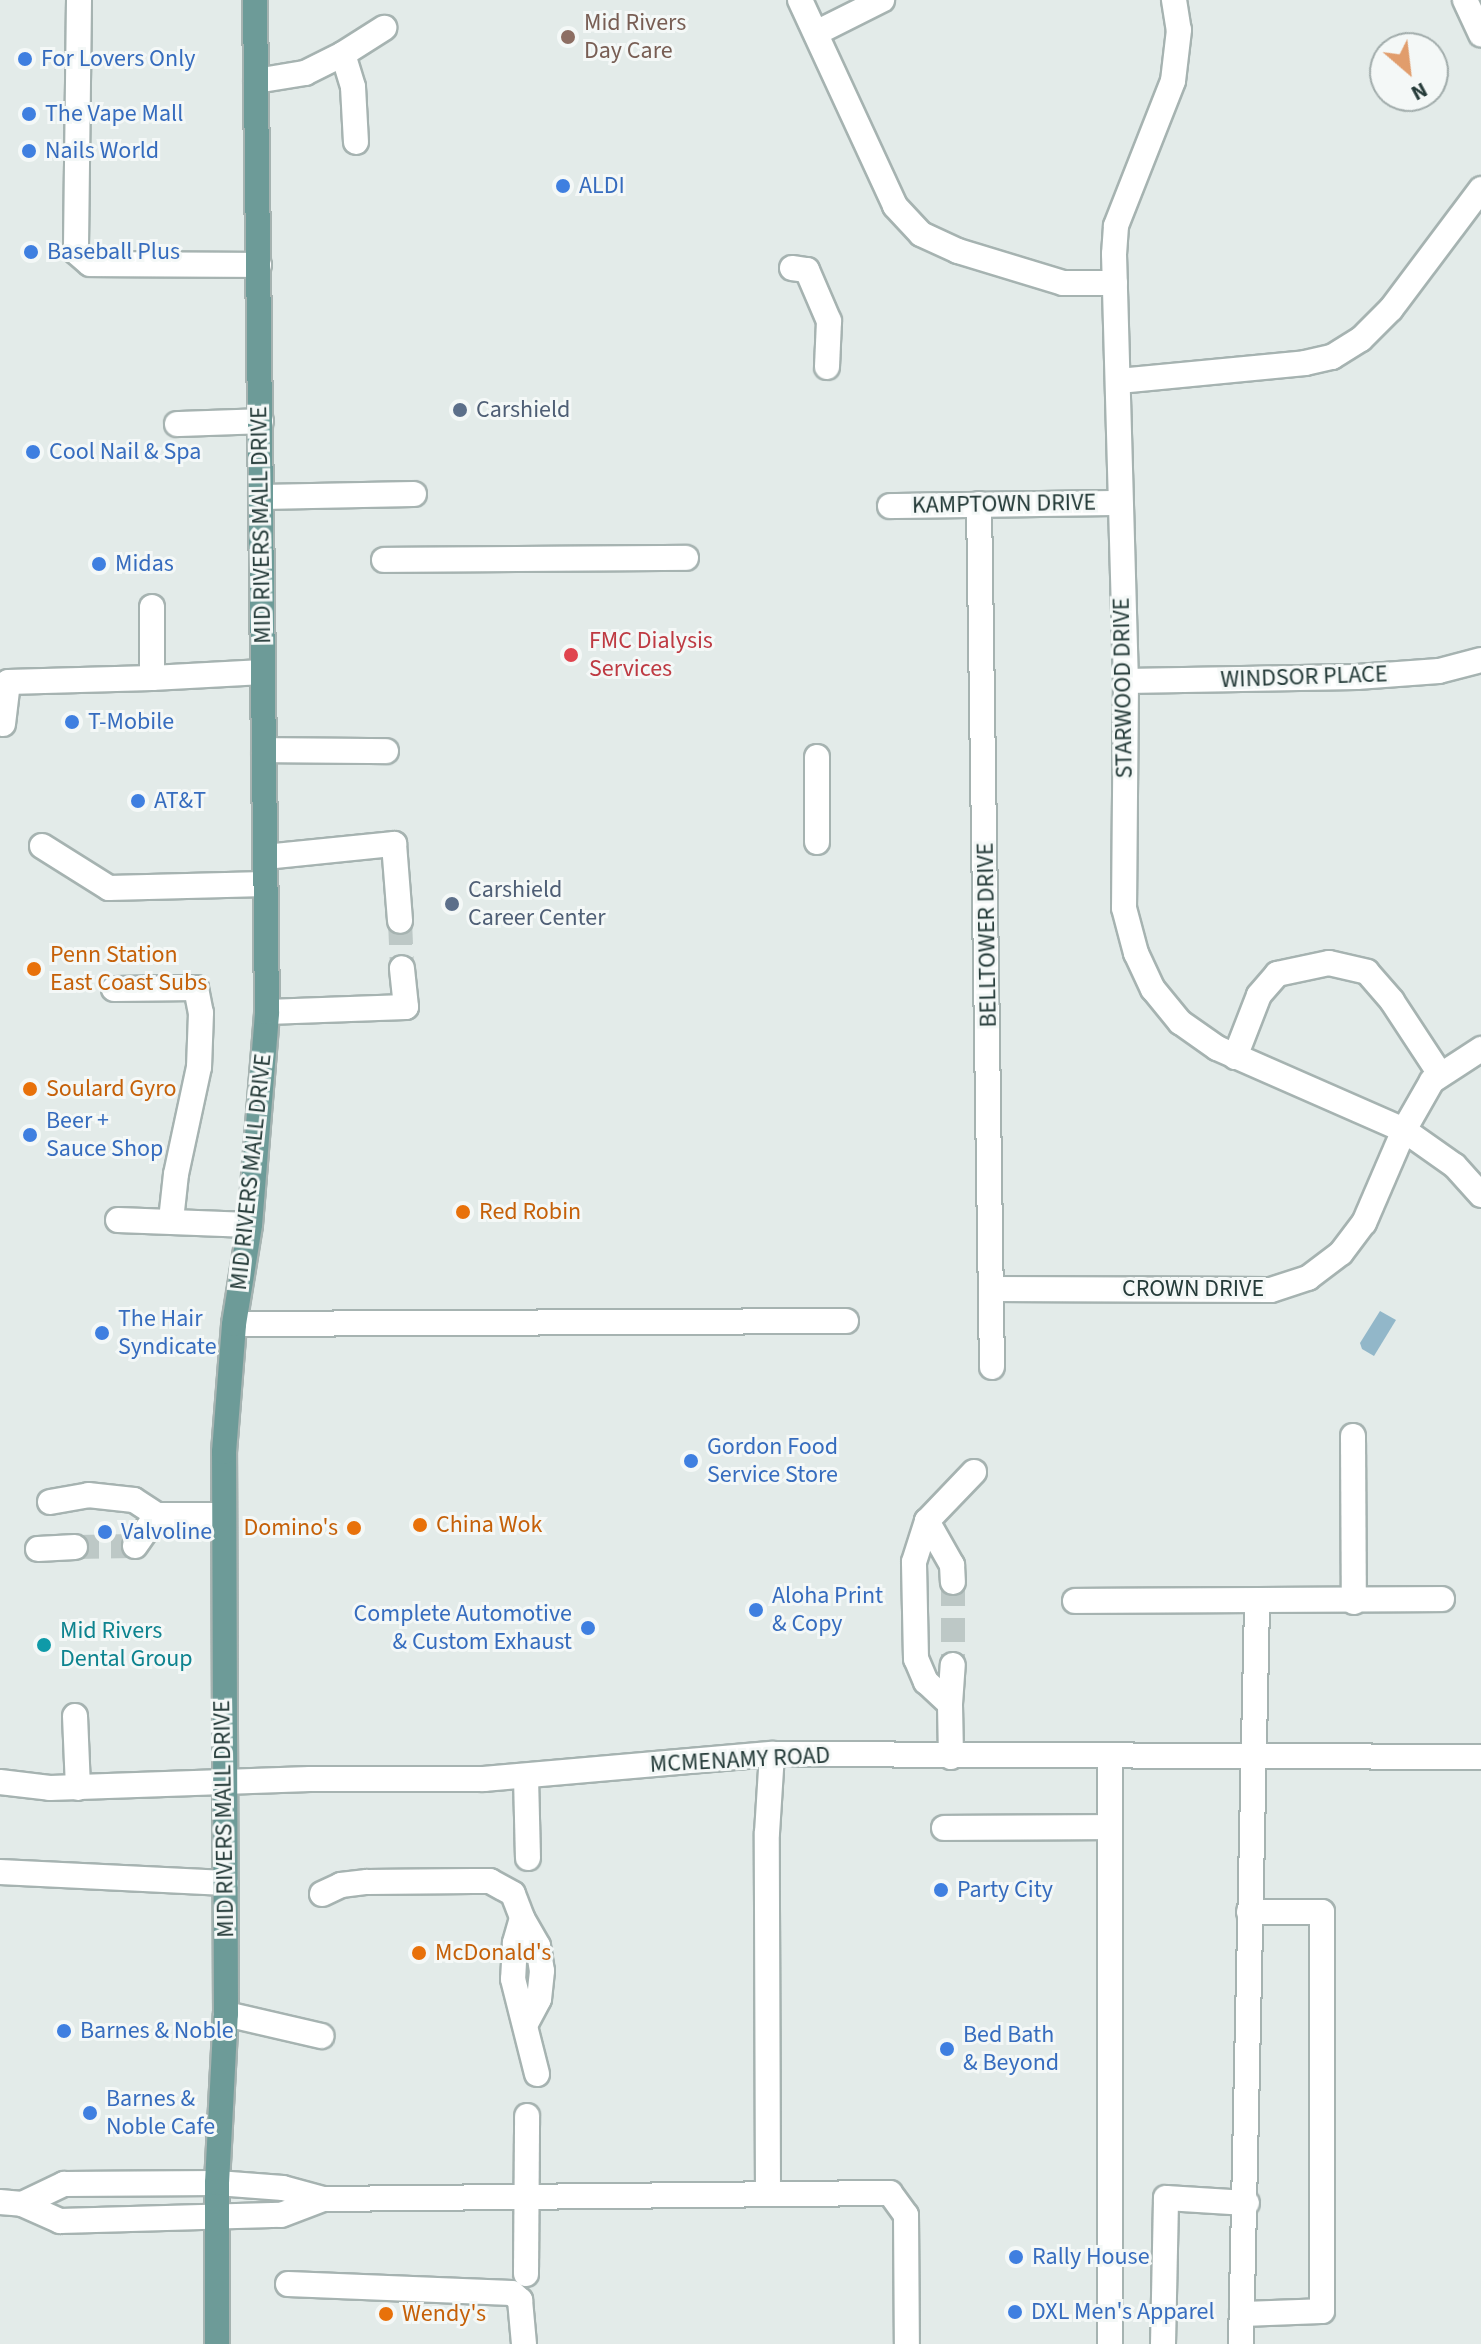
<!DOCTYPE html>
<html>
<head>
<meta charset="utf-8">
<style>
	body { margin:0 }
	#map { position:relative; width:1481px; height:2344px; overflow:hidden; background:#e3ebe9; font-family:"Source Sans 3",sans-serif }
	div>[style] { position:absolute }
	.water>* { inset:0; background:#92b7c9 }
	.minor-tunnel>* { height:24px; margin-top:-12px; transform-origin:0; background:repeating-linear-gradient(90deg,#bdc8c6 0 24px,transparent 0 36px) }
	.roads { filter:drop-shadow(2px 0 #a6b3b1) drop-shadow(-2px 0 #a6b3b1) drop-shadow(0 2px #a6b3b1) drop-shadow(0 -2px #a6b3b1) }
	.minor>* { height:24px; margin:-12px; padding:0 12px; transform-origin:12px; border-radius:12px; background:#fff }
	.major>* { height:24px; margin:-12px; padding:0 12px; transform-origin:12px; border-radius:12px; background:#6d9b98 }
	.dots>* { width:22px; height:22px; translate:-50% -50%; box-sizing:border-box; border:4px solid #f4f8f7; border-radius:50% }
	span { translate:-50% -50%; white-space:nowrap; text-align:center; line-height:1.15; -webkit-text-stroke:6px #f4f8f7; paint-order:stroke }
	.education-label { font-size:24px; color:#785e54 }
	.left { translate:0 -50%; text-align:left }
	.shop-label { font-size:24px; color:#366cbe }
	.right { translate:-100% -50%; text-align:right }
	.service-label { font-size:24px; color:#4e5e75 }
	.street-label { font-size:24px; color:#253b39 }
	.health-label { font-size:24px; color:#be3a42 }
	.food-label { font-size:24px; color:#c56008 }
	.culture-label { font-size:24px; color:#0d838f }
	.north { position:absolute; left:1369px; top:32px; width:80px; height:80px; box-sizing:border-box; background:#f4f8f7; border:2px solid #a1acab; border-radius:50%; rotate:152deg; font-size:22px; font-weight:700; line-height:32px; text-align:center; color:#253b39 }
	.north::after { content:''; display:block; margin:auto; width:28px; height:36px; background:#e19d6c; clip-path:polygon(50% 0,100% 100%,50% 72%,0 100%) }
</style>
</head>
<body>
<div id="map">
	<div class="water">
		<i style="clip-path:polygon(1380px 1311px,1396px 1320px,1374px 1356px,1362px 1349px,1360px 1343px)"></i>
	</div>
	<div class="minor-tunnel">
		<i style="left:400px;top:921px;width:47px;rotate:87.6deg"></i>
		<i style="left:75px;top:1547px;width:60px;rotate:-1deg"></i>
		<i style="left:953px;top:1582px;width:83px;rotate:90deg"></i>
	</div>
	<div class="roads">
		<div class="minor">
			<i style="left:79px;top:0;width:252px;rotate:90.7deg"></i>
			<i style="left:76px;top:252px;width:18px;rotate:41deg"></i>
			<i style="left:90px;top:264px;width:169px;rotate:0.3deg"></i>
			<i style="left:800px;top:0;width:227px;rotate:65.2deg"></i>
			<i style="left:895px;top:206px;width:38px;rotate:47deg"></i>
			<i style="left:921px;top:234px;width:41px;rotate:24.7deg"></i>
			<i style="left:958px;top:251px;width:110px;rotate:16.9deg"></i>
			<i style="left:1063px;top:283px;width:52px"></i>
			<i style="left:1174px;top:0;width:30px;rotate:81deg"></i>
			<i style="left:1179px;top:30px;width:51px;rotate:96.7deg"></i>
			<i style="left:1173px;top:81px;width:156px;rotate:111.5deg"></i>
			<i style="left:1116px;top:226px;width:28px;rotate:94deg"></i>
			<i style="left:1114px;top:254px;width:427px;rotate:88.4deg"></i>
			<i style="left:1126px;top:681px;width:227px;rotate:90.5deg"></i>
			<i style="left:1124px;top:908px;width:47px;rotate:75.1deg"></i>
			<i style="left:1136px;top:953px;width:40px;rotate:65deg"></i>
			<i style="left:1153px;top:989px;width:43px;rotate:50.7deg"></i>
			<i style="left:1180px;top:1022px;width:45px;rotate:35.1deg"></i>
			<i style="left:1217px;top:1048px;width:204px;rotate:23.7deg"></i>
			<i style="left:1404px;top:1130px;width:62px;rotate:35.2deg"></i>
			<i style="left:1455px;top:1166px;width:39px;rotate:48deg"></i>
			<i style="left:1465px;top:0;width:38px;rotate:65deg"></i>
			<i style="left:816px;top:33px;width:74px;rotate:-26.6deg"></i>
			<i style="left:343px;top:54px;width:34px;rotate:73deg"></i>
			<i style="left:353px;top:87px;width:55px;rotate:86.9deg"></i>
			<i style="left:256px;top:81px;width:50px;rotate:-9.3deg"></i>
			<i style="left:305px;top:73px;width:42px;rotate:-26.6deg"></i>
			<i style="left:343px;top:54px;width:49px;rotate:-32.4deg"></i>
			<i style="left:792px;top:268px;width:15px;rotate:8deg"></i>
			<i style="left:807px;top:270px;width:56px;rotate:66.7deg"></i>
			<i style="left:829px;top:321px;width:46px;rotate:92.5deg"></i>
			<i style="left:1119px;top:381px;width:187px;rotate:-5.5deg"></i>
			<i style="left:1305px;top:363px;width:28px;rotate:-13deg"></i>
			<i style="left:1332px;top:357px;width:34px;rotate:-32deg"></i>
			<i style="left:1361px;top:339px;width:42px;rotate:-45deg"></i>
			<i style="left:1391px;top:309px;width:150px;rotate:-53.1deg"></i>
			<i style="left:177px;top:424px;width:84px;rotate:-2deg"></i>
			<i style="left:261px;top:497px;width:153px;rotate:-1.1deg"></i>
			<i style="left:979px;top:504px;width:863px;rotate:89.14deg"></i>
			<i style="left:890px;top:506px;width:229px;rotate:-0.8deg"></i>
			<i style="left:384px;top:560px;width:302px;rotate:-0.4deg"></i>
			<i style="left:152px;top:607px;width:71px;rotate:90deg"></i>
			<i style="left:152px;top:678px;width:111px;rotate:-3.1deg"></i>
			<i style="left:1126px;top:681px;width:231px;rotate:-1deg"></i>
			<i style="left:1357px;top:677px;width:82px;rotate:-4.2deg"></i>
			<i style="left:1439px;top:671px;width:43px;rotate:-14.7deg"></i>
			<i style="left:3px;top:724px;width:42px;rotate:-83.2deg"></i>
			<i style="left:8px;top:682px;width:144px;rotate:-1.6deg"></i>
			<i style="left:264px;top:750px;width:122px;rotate:0.5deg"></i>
			<i style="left:817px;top:842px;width:85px;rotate:-90deg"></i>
			<i style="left:42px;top:846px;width:79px;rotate:32.1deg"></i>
			<i style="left:109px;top:888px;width:156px;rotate:-1.5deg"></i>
			<i style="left:265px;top:857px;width:130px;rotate:-5.8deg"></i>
			<i style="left:394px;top:844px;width:77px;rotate:85.5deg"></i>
			<i style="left:114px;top:989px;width:82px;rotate:-0.7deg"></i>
			<i style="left:196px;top:988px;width:25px;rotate:79deg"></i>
			<i style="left:201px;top:1013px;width:54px;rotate:92.1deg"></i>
			<i style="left:199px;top:1067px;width:109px;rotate:102.1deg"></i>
			<i style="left:176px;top:1174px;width:46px;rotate:96.2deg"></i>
			<i style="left:267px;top:1012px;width:139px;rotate:-2.1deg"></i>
			<i style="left:406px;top:1007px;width:39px;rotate:-96deg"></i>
			<i style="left:1235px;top:1057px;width:66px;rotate:-68.8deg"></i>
			<i style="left:1259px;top:995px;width:28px;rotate:-49deg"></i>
			<i style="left:1277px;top:974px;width:53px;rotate:-11.9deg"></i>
			<i style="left:1329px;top:963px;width:39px;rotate:13deg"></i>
			<i style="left:1367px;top:972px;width:38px;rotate:49deg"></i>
			<i style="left:1392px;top:1001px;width:87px;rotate:56.7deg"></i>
			<i style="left:118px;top:1220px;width:132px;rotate:2.2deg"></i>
			<i style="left:992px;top:1289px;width:279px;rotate:0.2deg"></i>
			<i style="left:1271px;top:1290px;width:39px;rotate:-18deg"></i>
			<i style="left:1308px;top:1278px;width:41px;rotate:-37.1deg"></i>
			<i style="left:1341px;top:1253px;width:38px;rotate:-53deg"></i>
			<i style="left:1364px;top:1223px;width:101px;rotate:-66.7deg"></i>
			<i style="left:1404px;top:1130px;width:56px;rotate:-60.3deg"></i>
			<i style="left:1432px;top:1081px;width:59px;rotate:-33.1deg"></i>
			<i style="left:234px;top:1324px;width:612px;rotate:-0.28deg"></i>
			<i style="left:1353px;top:1436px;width:166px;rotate:89.7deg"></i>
			<i style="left:50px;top:1502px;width:39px;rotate:-10deg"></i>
			<i style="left:88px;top:1495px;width:46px;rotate:6.2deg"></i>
			<i style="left:134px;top:1500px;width:27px;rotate:33deg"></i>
			<i style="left:157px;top:1515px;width:66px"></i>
			<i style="left:927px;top:1521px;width:51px;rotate:60.4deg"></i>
			<i style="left:952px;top:1565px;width:17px;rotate:87deg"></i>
			<i style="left:135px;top:1546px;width:38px;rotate:-55deg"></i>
			<i style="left:38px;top:1549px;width:37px;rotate:-3deg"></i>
			<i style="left:1075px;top:1601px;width:367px;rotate:-0.3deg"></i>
			<i style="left:950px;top:1704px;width:39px;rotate:-86deg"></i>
			<i style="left:75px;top:1716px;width:72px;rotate:87.6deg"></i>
			<i style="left:951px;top:1757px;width:53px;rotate:-91.1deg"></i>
			<i style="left:950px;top:1704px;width:33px;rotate:-137deg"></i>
			<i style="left:926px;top:1682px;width:25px;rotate:-113deg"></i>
			<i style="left:916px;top:1659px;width:97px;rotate:-91.2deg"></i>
			<i style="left:914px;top:1562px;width:43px;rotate:-72.4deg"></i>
			<i style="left:927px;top:1521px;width:68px;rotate:-46.2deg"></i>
			<i style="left:526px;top:1777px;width:81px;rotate:88.6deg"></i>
			<i style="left:0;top:1782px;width:50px;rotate:6.8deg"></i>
			<i style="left:50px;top:1788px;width:260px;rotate:-2deg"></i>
			<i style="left:310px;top:1779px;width:174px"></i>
			<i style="left:484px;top:1779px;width:289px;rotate:-5deg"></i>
			<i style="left:772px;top:1754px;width:709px;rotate:0.24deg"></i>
			<i style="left:944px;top:1828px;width:166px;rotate:-0.3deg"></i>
			<i style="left:0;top:1872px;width:226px;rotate:2.8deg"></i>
			<i style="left:322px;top:1894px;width:21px;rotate:-25deg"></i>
			<i style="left:341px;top:1885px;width:26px;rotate:-7deg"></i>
			<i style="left:367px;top:1882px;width:106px;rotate:-0.5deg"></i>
			<i style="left:473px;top:1881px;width:17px"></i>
			<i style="left:490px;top:1881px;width:26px;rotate:29deg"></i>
			<i style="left:513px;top:1894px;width:26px;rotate:69deg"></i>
			<i style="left:522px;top:1918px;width:26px;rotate:106deg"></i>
			<i style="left:515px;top:1943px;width:36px;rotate:93deg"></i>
			<i style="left:513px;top:1979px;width:98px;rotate:75.8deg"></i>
			<i style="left:522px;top:1918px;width:32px;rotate:60deg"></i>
			<i style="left:538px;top:1946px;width:25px;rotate:81deg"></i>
			<i style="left:542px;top:1971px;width:28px;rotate:96deg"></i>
			<i style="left:539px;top:1999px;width:27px;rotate:118deg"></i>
			<i style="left:226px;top:2014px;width:98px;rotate:13deg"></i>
			<i style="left:768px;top:2193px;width:360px;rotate:-90.2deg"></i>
			<i style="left:767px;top:1833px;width:79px;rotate:-86.4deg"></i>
			<i style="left:0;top:2202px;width:22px;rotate:5deg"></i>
			<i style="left:22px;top:2204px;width:42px;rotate:24.1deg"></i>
			<i style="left:60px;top:2221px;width:221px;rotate:-1.6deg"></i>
			<i style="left:281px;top:2215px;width:45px;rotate:-20.9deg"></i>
			<i style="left:22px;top:2204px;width:47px;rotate:-25.5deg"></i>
			<i style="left:64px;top:2184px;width:153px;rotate:-0.4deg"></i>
			<i style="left:217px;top:2183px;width:66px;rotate:4.3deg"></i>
			<i style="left:283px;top:2188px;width:41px;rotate:15.4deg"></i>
			<i style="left:323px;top:2199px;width:567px;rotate:-0.61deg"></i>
			<i style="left:890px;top:2193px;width:27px;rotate:54deg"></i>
			<i style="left:906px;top:2215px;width:129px;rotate:89.6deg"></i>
			<i style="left:526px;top:2274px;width:158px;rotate:-89.6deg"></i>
			<i style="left:288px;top:2284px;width:224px;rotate:2.3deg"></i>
			<i style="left:512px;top:2293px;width:11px;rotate:41deg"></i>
			<i style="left:520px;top:2300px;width:44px;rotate:84.8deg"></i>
			<i style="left:1242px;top:2314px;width:80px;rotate:-2.1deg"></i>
			<i style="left:1322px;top:2311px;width:399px;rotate:-90deg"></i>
			<i style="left:1322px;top:1912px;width:73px;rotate:180deg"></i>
			<i style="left:1110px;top:2344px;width:587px;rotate:-90deg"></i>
			<i style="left:1163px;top:2344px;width:146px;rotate:-88.8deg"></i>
			<i style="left:1166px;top:2198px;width:81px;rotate:3.5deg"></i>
			<i style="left:1241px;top:2344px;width:742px;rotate:-88.76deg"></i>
		</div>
		<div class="major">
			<i style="left:217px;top:2344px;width:161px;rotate:-90deg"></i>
			<i style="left:217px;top:2183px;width:169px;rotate:-87deg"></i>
			<i style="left:226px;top:2014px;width:562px;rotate:-90.2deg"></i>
			<i style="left:224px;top:1452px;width:128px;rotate:-85.5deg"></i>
			<i style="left:234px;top:1324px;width:100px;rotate:-80.8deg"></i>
			<i style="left:250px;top:1225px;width:214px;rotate:-85.4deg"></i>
			<i style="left:267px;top:1012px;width:1012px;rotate:-90.68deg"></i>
		</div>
	</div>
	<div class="dots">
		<i style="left:568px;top:37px;background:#8d6e63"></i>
		<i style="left:25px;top:59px;background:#3f7fe0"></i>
		<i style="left:29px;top:114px;background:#3f7fe0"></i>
		<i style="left:29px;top:151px;background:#3f7fe0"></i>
		<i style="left:563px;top:186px;background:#3f7fe0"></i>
		<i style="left:31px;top:252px;background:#3f7fe0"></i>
		<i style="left:460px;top:410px;background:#5c6f8a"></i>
		<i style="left:33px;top:452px;background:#3f7fe0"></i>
		<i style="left:99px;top:564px;background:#3f7fe0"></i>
		<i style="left:571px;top:655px;background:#e0444e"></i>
		<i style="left:72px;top:722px;background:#3f7fe0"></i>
		<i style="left:138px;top:801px;background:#3f7fe0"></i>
		<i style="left:452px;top:904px;background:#5c6f8a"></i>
		<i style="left:34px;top:969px;background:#e8710a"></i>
		<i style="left:30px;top:1089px;background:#e8710a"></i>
		<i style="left:30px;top:1135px;background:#3f7fe0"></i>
		<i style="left:463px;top:1212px;background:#e8710a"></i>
		<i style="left:102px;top:1333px;background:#3f7fe0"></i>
		<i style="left:691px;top:1461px;background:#3f7fe0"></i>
		<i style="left:420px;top:1525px;background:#e8710a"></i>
		<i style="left:354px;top:1528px;background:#e8710a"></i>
		<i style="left:105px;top:1532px;background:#3f7fe0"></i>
		<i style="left:756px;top:1610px;background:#3f7fe0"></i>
		<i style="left:588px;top:1628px;background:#3f7fe0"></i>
		<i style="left:44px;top:1645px;background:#0f9aa8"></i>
		<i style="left:941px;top:1890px;background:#3f7fe0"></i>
		<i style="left:419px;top:1953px;background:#e8710a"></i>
		<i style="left:64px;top:2031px;background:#3f7fe0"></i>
		<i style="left:947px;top:2049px;background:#3f7fe0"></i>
		<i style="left:90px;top:2113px;background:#3f7fe0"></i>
		<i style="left:1016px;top:2257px;background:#3f7fe0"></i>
		<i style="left:1015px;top:2312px;background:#3f7fe0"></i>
		<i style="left:386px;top:2314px;background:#e8710a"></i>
	</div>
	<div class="education-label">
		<span class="left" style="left:584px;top:37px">Mid Rivers<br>Day Care</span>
	</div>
	<div class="shop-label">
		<span class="left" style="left:41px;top:59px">For Lovers Only</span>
		<span class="left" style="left:45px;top:114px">The Vape Mall</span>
		<span class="left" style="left:45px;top:151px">Nails World</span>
		<span class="left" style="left:579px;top:186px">ALDI</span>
		<span class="left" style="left:47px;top:252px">Baseball Plus</span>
		<span class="left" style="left:49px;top:452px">Cool Nail &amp; Spa</span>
		<span class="left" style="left:115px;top:564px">Midas</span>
		<span class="left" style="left:88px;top:722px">T-Mobile</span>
		<span class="left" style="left:154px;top:801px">AT&amp;T</span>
		<span class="left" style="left:46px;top:1135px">Beer +<br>Sauce Shop</span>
		<span class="left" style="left:118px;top:1333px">The Hair<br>Syndicate</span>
		<span class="left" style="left:707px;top:1461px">Gordon Food<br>Service Store</span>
		<span class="left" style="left:121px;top:1532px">Valvoline</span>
		<span class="left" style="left:772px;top:1610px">Aloha Print<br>&amp; Copy</span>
		<span class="right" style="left:572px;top:1628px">Complete Automotive<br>&amp; Custom Exhaust</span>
		<span class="left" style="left:957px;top:1890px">Party City</span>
		<span class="left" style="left:80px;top:2031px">Barnes &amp; Noble</span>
		<span class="left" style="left:963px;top:2049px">Bed Bath<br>&amp; Beyond</span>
		<span class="left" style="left:106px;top:2113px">Barnes &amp;<br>Noble Cafe</span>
		<span class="left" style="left:1032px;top:2257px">Rally House</span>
		<span class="left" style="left:1031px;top:2312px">DXL Men's Apparel</span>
	</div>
	<div class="service-label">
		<span class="left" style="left:476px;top:410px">Carshield</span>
		<span class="left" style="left:468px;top:904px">Carshield<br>Career Center</span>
	</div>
	<div class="street-label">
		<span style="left:1004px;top:504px;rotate:-1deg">KAMPTOWN DRIVE</span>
		<span style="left:261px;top:525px;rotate:-91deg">MID RIVERS MALL DRIVE</span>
		<span style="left:1304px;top:677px;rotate:-2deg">WINDSOR PLACE</span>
		<span style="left:1123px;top:688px;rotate:-91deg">STARWOOD DRIVE</span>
		<span style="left:987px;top:935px;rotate:-91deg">BELLTOWER DRIVE</span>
		<span style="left:251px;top:1172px;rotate:-84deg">MID RIVERS MALL DRIVE</span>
		<span style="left:1193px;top:1289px">CROWN DRIVE</span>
		<span style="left:740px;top:1760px;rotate:-3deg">MCMENAMY ROAD</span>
		<span style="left:224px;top:1819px;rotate:-91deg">MID RIVERS MALL DRIVE</span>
	</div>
	<div class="health-label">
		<span class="left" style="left:589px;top:655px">FMC Dialysis<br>Services</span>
	</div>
	<div class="food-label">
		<span class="left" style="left:50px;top:969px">Penn Station<br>East Coast Subs</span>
		<span class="left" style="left:46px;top:1089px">Soulard Gyro</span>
		<span class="left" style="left:479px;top:1212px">Red Robin</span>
		<span class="left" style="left:436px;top:1525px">China Wok</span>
		<span class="right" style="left:338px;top:1528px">Domino's</span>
		<span class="left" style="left:435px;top:1953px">McDonald's</span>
		<span class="left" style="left:402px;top:2314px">Wendy's</span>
	</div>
	<div class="culture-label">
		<span class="left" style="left:60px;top:1645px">Mid Rivers<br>Dental Group</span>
	</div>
	<div class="north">N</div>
</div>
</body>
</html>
